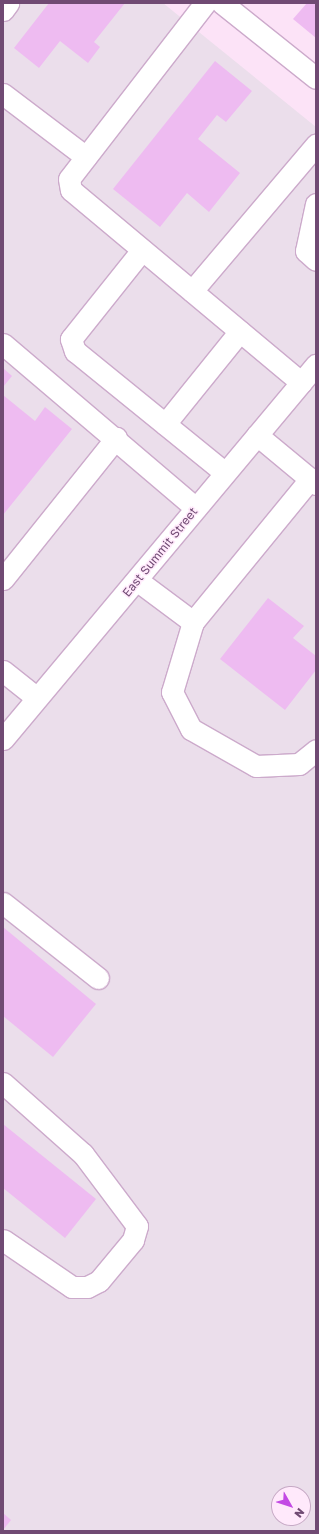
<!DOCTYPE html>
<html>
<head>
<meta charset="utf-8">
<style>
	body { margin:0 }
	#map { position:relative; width:319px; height:1534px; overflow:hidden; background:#fce3f7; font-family:"Golos Text",sans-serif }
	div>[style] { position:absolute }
	.industrial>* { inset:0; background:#ebdeeb }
	.building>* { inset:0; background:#eebbf1 }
	.roads { filter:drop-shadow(1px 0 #ccaacb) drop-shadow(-1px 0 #ccaacb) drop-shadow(0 1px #ccaacb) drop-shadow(0 -1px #ccaacb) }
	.minor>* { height:21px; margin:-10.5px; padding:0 10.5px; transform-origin:10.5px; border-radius:10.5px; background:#fff }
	span { translate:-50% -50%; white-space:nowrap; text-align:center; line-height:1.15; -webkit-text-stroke:3px #ffe9fb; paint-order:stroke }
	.street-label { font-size:12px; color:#704a73 }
	.frame { position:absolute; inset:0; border:4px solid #704a73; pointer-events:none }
	.north { position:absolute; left:271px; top:1486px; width:40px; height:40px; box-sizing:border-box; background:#ffe9fb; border:1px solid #c6a9c5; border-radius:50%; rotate:129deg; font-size:11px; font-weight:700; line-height:16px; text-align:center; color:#704a73 }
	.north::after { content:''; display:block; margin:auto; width:14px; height:18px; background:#c34ae4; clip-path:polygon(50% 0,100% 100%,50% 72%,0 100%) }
</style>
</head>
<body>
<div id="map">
	<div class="industrial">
		<i style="clip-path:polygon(evenodd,3px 3px,163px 3px,316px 127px,316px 1531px,3px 1531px,3px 3px,279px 1494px,303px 1494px,303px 1518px,279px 1518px,279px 1494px)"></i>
	</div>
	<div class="building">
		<i style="clip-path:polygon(49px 3px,125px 3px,94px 42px,100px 47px,88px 63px,60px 41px,39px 68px,14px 48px)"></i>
		<i style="clip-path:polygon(307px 3px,316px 3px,316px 38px,293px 19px)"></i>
		<i style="clip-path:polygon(215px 61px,252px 91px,226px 122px,217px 115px,198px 139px,240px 173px,209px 212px,187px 193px,160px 227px,113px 189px)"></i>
		<i style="clip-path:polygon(3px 368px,12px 376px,3px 387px)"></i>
		<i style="clip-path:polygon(3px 395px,35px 421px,45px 407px,72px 429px,3px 515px)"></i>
		<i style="clip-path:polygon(268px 598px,304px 626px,293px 638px,316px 656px,316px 670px,285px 710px,220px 659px)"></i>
		<i style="clip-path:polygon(3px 927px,96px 1004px,53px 1057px,3px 1016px)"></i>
		<i style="clip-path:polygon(3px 1124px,96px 1199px,65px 1238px,3px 1188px)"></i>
		<i style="clip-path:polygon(3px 1513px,11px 1520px,3px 1530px)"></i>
	</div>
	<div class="roads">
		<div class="minor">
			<i style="left:205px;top:3px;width:222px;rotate:127.7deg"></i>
			<i style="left:69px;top:179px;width:11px;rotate:80deg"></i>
			<i style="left:71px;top:190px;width:300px;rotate:39.9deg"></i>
			<i style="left:222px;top:3px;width:120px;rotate:38.6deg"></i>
			<i style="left:3px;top:10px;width:9px;rotate:-54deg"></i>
			<i style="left:3px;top:94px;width:104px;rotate:37.2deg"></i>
			<i style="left:316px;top:204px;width:48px;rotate:102deg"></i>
			<i style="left:306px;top:251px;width:13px;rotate:42deg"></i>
			<i style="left:142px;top:250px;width:114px;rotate:128.6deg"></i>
			<i style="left:71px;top:339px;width:13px;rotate:72deg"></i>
			<i style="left:75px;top:351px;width:193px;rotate:39.1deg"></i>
			<i style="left:192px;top:291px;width:192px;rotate:-49.7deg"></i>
			<i style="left:3px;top:344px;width:253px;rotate:40.4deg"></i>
			<i style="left:165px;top:424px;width:119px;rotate:-51.1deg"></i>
			<i style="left:257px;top:435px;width:77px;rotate:39.7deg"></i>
			<i style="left:3px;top:579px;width:181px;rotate:-51.3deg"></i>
			<i style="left:138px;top:581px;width:69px;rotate:36.7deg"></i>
			<i style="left:193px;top:622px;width:73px;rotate:106.7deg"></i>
			<i style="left:172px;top:692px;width:42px;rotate:62.8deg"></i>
			<i style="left:191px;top:729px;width:75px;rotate:29.6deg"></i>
			<i style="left:256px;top:766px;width:43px;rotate:-2.7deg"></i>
			<i style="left:299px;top:764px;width:22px;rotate:-39deg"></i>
			<i style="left:193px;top:622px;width:185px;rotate:-50.7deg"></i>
			<i style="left:3px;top:671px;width:43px;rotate:38.5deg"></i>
			<i style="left:3px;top:739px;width:488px;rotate:-50.1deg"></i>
			<i style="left:3px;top:903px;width:121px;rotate:38.3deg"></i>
			<i style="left:3px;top:1083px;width:107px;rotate:41.6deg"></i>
			<i style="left:83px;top:1154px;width:90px;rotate:53.1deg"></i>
			<i style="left:137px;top:1226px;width:15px;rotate:106deg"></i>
			<i style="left:133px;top:1240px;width:53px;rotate:129.7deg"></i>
			<i style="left:99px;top:1281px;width:13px;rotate:153deg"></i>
			<i style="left:87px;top:1287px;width:15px;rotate:180deg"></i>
			<i style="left:72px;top:1287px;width:83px;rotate:-145.7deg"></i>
		</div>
	</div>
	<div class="street-label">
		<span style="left:160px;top:552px;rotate:-51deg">East Summit Street</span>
	</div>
	<div class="frame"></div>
	<div class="north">N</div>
</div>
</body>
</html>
